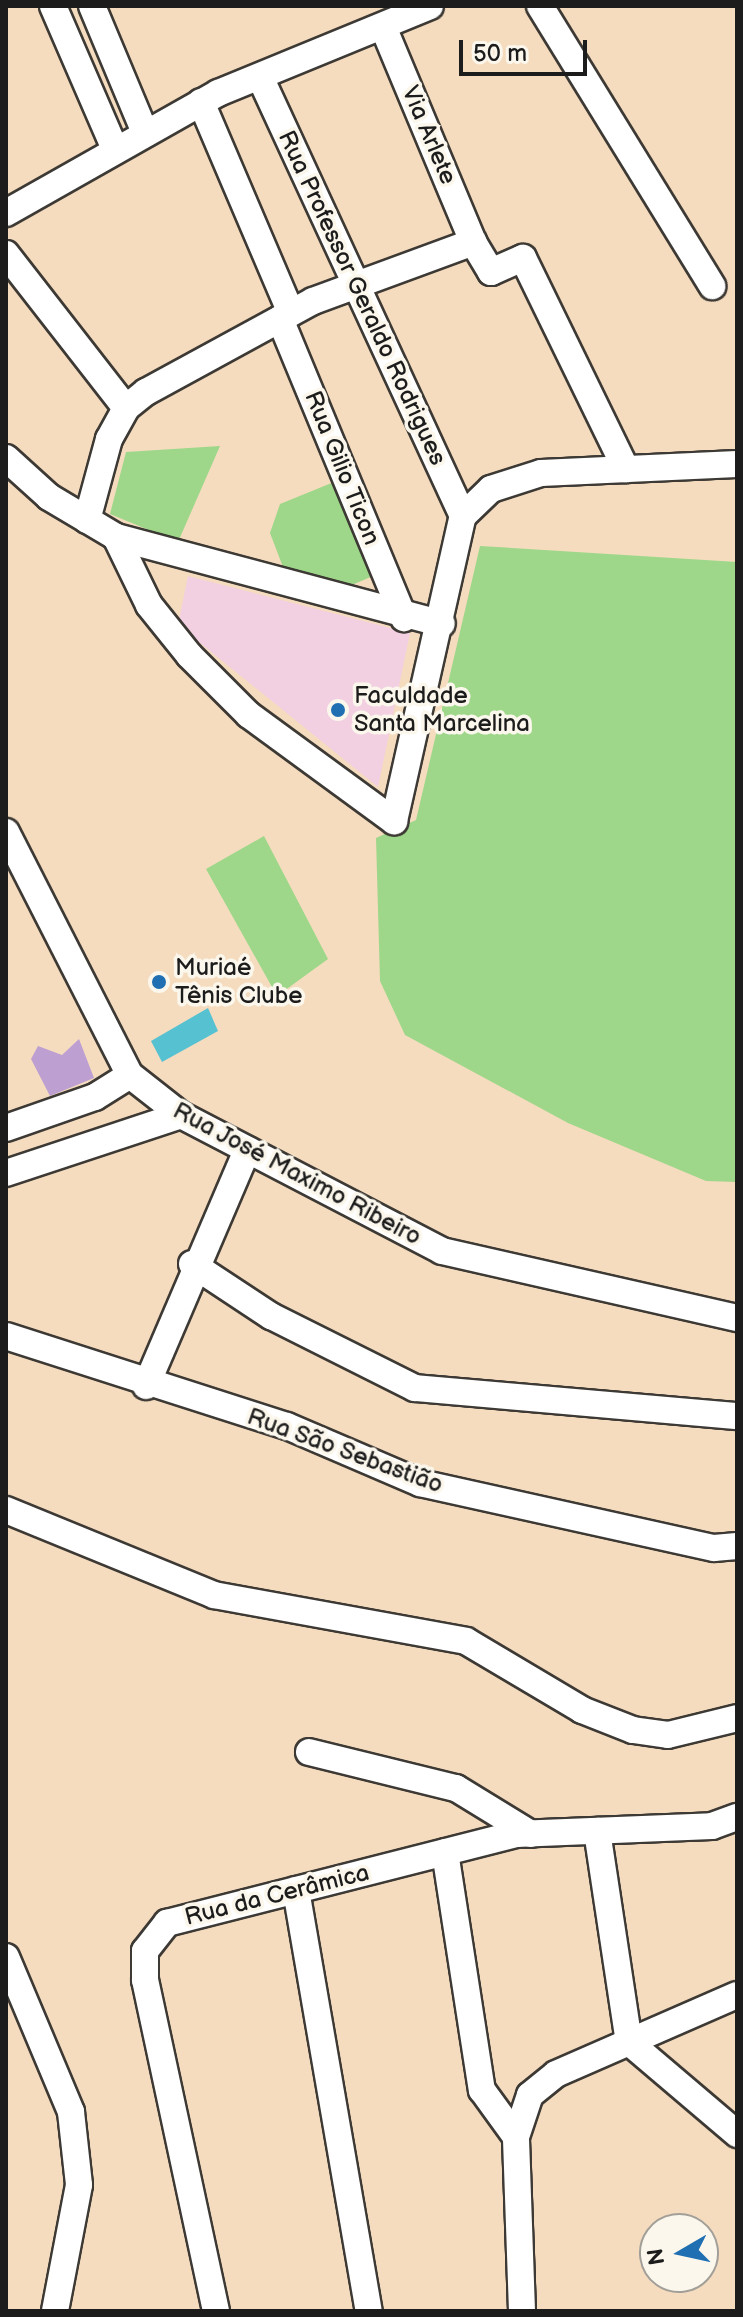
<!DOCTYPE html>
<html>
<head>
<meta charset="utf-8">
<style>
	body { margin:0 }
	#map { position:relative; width:743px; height:2317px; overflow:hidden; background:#f5dcbf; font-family:"Balsamiq Sans",sans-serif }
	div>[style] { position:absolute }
	.built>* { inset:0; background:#f2cfe1 }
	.green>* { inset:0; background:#9ed789 }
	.water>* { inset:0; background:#56c1d1 }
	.building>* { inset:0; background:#bd9fd1 }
	.roads { filter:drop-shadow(2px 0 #3d3934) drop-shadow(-2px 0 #3d3934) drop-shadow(0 2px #3d3934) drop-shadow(0 -2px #3d3934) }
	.minor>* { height:26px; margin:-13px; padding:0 13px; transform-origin:13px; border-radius:13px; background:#fff }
	.dots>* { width:22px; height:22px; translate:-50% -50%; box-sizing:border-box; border:4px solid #fbf7ec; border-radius:50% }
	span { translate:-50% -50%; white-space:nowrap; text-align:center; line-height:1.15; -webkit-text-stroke:7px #fbf7ec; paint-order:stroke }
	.street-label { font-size:24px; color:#1c1c1c }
	.poi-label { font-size:24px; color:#1c1c1c }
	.left { translate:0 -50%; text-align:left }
	.frame { position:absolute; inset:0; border:8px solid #1c1c1c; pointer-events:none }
	.north { position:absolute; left:639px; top:2213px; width:80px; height:80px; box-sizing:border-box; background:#fbf7ec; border:2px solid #a29f99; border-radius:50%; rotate:261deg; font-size:22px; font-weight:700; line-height:32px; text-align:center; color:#1c1c1c }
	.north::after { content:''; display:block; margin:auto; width:28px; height:36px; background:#1f6fb2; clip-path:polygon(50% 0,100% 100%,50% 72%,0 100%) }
	.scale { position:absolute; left:459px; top:40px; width:128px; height:36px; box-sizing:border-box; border:4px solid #1c1c1c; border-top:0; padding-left:10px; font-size:24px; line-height:28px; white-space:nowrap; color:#1c1c1c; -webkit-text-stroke:6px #fbf7ec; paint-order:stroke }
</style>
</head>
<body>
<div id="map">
	<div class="built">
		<i style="clip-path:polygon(188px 576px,410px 633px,378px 787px,178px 625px)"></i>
	</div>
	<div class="green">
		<i style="clip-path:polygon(220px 446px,178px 542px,110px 514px,126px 452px)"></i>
		<i style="clip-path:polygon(334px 482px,373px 576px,340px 590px,286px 575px,270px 533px,280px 504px)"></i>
		<i style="clip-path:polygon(480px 546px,737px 562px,737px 1182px,706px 1181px,568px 1123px,405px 1035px,380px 981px,376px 838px,416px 820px)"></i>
		<i style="clip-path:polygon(264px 836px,328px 959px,277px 996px,206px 869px)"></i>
	</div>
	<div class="water">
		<i style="clip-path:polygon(208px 1008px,218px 1031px,162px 1062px,151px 1041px)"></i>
	</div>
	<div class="building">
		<i style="clip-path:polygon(79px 1039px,94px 1078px,50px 1096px,31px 1059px,38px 1046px,62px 1055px)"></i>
	</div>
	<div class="roads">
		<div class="minor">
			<i style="left:53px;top:6px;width:156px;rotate:66.6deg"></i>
			<i style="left:92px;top:6px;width:138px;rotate:67.3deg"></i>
			<i style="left:540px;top:6px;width:329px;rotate:58.4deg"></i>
			<i style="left:384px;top:29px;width:231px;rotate:67.3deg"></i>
			<i style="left:473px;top:242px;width:35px;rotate:59deg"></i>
			<i style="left:491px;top:272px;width:35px;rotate:-24deg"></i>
			<i style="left:523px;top:258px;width:235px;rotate:64deg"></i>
			<i style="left:261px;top:79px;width:481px;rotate:65.2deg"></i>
			<i style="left:201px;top:102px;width:229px;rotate:66.9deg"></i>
			<i style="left:6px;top:213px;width:244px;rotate:-29.5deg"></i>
			<i style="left:218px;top:93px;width:229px;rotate:-22.3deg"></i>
			<i style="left:6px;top:254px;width:195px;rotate:52.1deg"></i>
			<i style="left:280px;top:319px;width:324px;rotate:67.5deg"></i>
			<i style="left:6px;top:458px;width:58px;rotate:42.2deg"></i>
			<i style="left:49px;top:497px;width:78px;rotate:30.8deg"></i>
			<i style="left:116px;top:537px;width:337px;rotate:14.9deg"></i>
			<i style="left:87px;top:520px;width:84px;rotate:-74.8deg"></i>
			<i style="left:109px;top:439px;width:35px;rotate:-61deg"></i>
			<i style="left:126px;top:408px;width:26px;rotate:-39deg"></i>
			<i style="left:146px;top:392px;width:190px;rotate:-28.6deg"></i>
			<i style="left:313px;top:301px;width:171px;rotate:-20.2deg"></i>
			<i style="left:116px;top:537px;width:76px;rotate:64.1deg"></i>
			<i style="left:149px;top:605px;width:64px;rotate:51.3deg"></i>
			<i style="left:189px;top:655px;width:85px;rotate:45deg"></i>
			<i style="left:249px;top:715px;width:180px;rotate:36.2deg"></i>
			<i style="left:394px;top:821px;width:313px;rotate:-77.3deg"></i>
			<i style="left:463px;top:516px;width:39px;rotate:-44deg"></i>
			<i style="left:491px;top:489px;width:52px;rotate:-17.7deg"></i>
			<i style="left:541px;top:473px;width:196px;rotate:-2.6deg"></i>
			<i style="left:6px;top:832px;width:273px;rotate:63deg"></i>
			<i style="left:130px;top:1075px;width:65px;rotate:38.1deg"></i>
			<i style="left:181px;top:1115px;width:294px;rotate:27.5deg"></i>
			<i style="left:442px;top:1251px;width:303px;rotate:12.8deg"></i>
			<i style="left:6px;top:1128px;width:94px;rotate:-19.2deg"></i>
			<i style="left:95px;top:1097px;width:41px;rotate:-32.2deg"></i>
			<i style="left:6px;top:1173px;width:184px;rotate:-18.3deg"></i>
			<i style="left:192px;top:1264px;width:95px;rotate:33.4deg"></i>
			<i style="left:271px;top:1316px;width:161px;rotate:26.6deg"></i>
			<i style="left:415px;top:1388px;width:323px;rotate:5deg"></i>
			<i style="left:6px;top:1336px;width:295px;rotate:17.8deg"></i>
			<i style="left:287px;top:1426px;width:145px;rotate:23.2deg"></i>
			<i style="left:420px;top:1483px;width:301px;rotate:12.5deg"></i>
			<i style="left:714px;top:1548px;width:23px;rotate:-5deg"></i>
			<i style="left:146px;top:1386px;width:257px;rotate:-66.8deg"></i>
			<i style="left:6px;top:1510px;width:225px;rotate:22.2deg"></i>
			<i style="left:214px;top:1595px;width:256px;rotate:10.3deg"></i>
			<i style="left:466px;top:1641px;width:135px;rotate:30.7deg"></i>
			<i style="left:582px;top:1710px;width:55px;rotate:21.4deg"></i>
			<i style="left:633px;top:1730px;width:35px;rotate:8deg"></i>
			<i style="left:668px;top:1735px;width:71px;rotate:-13.8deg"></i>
			<i style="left:309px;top:1752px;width:151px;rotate:13.8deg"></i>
			<i style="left:456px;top:1788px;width:88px;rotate:31.5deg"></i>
			<i style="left:597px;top:1831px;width:213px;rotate:81.4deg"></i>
			<i style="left:629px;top:2042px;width:142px;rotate:40.4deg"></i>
			<i style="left:445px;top:1852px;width:241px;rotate:81.2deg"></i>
			<i style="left:482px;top:2090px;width:58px;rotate:54.1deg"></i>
			<i style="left:296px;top:1890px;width:427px;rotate:80.2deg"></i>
			<i style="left:6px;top:1957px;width:168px;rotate:67.2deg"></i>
			<i style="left:71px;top:2112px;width:73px;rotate:83.7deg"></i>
			<i style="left:79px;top:2185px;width:128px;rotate:100.8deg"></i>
			<i style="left:216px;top:2311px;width:339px;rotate:-102.1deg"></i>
			<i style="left:145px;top:1980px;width:29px;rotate:-90deg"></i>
			<i style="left:145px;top:1951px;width:36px;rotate:-52deg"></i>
			<i style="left:167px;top:1923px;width:360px;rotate:-14.3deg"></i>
			<i style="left:516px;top:1834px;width:196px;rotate:-2.3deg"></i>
			<i style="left:712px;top:1826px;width:27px;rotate:-20deg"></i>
			<i style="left:522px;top:2311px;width:174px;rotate:-92deg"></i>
			<i style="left:516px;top:2137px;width:44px;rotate:-71.6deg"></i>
			<i style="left:530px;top:2095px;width:33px;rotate:-39deg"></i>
			<i style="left:556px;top:2074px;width:197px;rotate:-23.6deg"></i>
		</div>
	</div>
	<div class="dots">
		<i style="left:338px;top:710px;background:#1f6fb2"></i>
		<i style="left:159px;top:982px;background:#1f6fb2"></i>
	</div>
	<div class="street-label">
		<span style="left:429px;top:135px;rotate:67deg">Via Arlete</span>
		<span style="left:362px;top:298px;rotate:65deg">Rua Professor Geraldo Rodrigues</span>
		<span style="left:342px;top:468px;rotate:68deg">Rua Gilio Ticon</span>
		<span style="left:297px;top:1174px;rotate:28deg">Rua José Maximo Ribeiro</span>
		<span style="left:345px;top:1451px;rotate:20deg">Rua São Sebastião</span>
		<span style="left:277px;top:1895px;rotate:-14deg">Rua da Cerâmica</span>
	</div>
	<div class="poi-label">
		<span class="left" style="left:354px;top:710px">Faculdade<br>Santa Marcelina</span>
		<span class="left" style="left:175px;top:982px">Muriaé<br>Tênis Clube</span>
	</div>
	<div class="frame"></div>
	<div class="north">N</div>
	<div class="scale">50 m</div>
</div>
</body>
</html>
